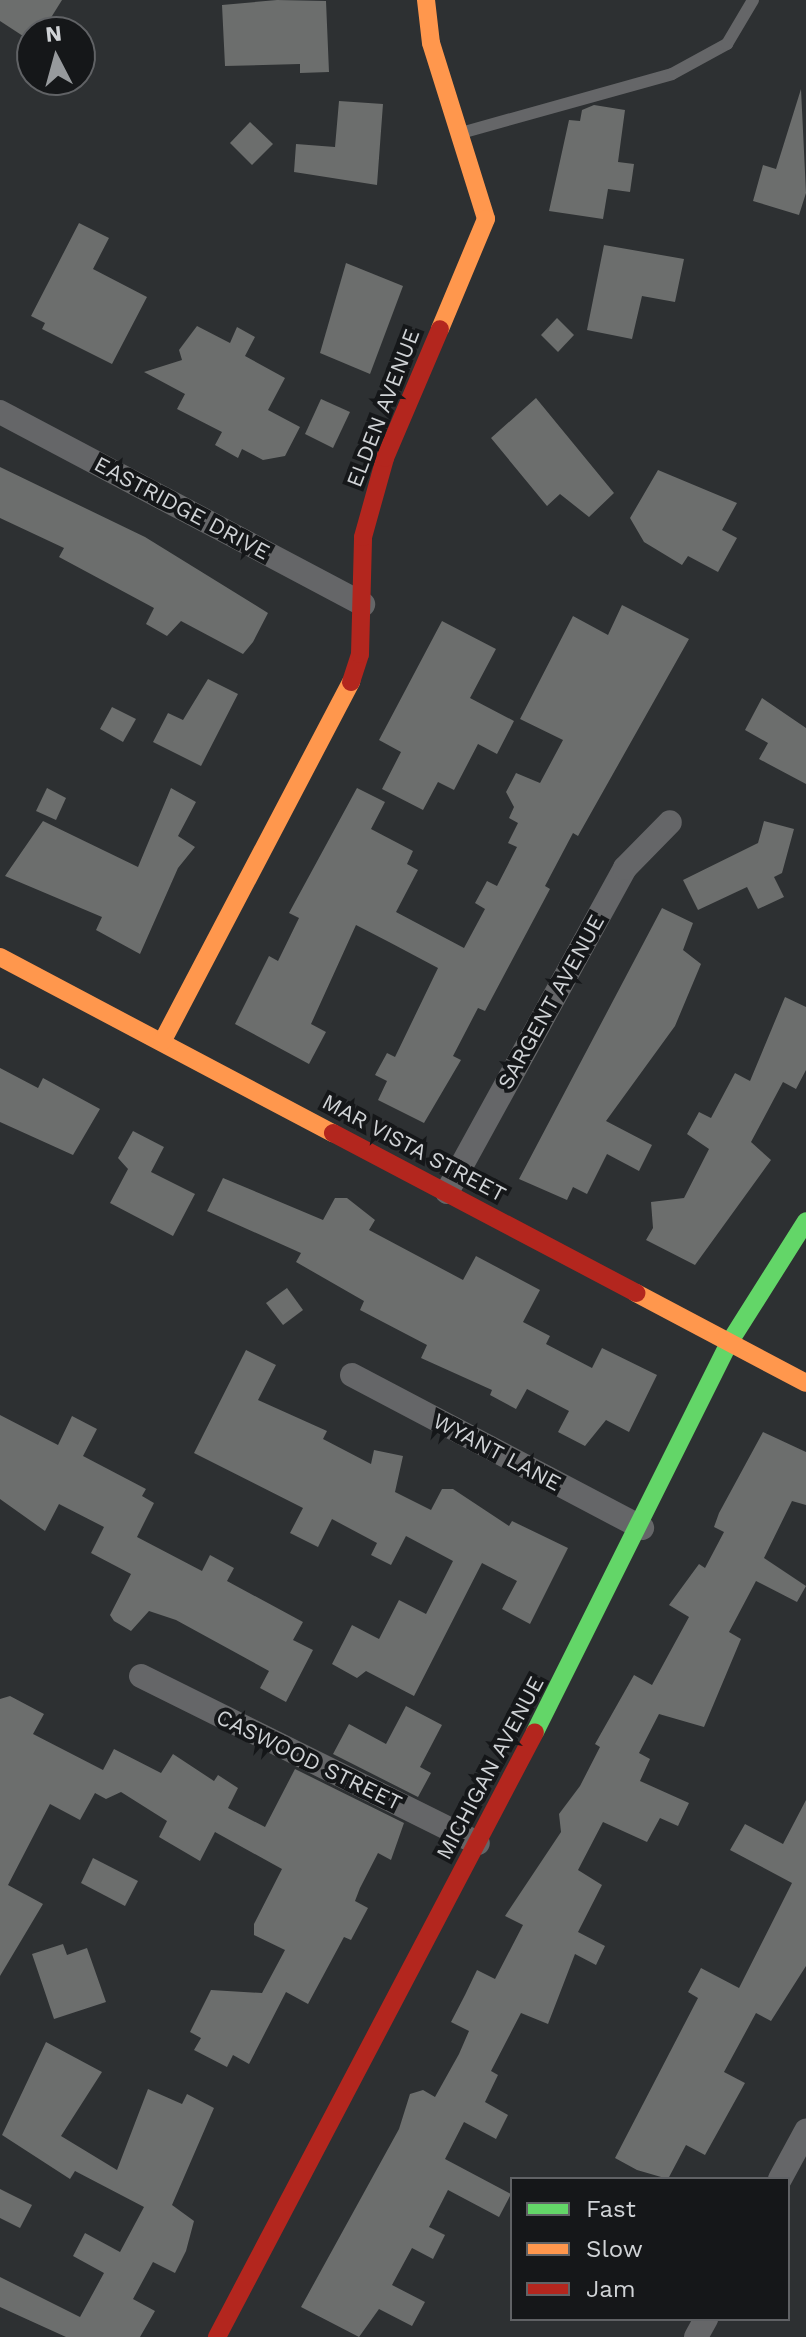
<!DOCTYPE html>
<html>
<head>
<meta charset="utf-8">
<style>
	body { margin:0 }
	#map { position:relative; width:806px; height:2337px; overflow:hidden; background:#2d3032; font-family:"Work Sans",sans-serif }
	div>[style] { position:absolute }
	.building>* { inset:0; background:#6c6e6d }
	.lane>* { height:12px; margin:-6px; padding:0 6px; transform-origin:6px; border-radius:6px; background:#656668 }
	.street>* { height:24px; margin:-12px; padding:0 12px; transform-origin:12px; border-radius:12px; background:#656668 }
	.fast>* { height:18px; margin:-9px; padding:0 9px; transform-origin:9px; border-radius:9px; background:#63d668 }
	.slow>* { height:18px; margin:-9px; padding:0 9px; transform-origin:9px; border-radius:9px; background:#ff974d }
	.jam>* { height:18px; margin:-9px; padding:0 9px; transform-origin:9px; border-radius:9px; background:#b3261e }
	span { translate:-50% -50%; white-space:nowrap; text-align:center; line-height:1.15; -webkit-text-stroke:8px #151719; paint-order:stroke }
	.street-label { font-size:22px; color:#d0d3d6 }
	.legend { position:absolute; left:510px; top:2177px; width:280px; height:144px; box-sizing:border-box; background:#151719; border:2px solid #606265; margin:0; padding:10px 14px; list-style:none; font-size:24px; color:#d0d3d6 }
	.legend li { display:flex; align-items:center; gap:16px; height:40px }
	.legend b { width:40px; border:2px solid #606265 }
	.north { position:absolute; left:16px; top:16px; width:80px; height:80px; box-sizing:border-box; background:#151719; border:2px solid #606265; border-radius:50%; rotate:354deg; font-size:22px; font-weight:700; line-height:32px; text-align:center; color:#d0d3d6 }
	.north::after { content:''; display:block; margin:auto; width:28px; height:36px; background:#979a9d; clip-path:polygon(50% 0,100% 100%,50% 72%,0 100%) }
</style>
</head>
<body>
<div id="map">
	<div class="building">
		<i style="clip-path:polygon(0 0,62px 0,42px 32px,23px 36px,0 21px)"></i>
		<i style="clip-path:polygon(277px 0,326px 1px,329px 72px,300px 73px,300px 64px,225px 66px,222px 5px)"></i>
		<i style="clip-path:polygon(801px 89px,806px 193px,799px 215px,753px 201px,763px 165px,776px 169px)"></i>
		<i style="clip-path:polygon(339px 101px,383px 104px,377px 185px,294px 172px,296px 144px,335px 147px)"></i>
		<i style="clip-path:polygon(594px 105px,625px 110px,618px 162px,634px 164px,630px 192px,608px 189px,603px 219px,549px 211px,569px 120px,580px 121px,582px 110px)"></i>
		<i style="clip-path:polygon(250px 122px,273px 144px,252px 165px,230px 143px)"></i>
		<i style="clip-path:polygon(79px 223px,109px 238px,93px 269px,147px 297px,112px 364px,42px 329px,45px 323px,31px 316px)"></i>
		<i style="clip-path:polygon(604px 245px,684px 259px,675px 302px,642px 296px,632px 339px,587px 330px)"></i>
		<i style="clip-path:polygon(346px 263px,403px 286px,370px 374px,320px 353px)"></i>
		<i style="clip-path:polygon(557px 318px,574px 335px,558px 352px,541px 335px)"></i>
		<i style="clip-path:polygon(197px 326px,230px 343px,237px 327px,255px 337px,245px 356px,285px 378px,268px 410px,300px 427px,285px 456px,263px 460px,242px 449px,238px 458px,215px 445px,222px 432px,177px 409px,185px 394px,144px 372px,182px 360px,179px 350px)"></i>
		<i style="clip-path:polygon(536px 398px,614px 493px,589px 517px,560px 494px,547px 506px,491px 438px)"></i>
		<i style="clip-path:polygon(321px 399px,350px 412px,333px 448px,305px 434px)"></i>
		<i style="clip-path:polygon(0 467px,145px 537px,268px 613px,253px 642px,243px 654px,181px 621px,167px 636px,146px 624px,154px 608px,59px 557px,64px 548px,0 518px)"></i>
		<i style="clip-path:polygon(658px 470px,737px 503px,722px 530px,737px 538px,718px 572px,688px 556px,682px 565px,644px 542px,630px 518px)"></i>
		<i style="clip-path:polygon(622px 605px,689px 639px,578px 836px,573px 833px,545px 886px,550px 889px,485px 1011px,478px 1008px,453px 1056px,461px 1060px,424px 1123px,378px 1100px,387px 1081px,375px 1075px,387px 1053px,395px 1057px,438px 968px,389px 942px,356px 925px,311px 1024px,326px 1032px,309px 1064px,235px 1024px,269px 956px,278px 961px,299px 918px,289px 913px,357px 788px,385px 802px,371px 829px,413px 851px,407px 864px,418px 870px,396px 912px,464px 948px,485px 909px,475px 903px,487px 881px,497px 886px,517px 847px,508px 843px,518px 823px,509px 818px,514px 807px,506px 792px,516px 773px,540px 783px,563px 740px,520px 719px,573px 616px,608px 635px)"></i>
		<i style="clip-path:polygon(442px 621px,496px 649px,470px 698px,514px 721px,497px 754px,478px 744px,454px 790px,438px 782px,423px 810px,382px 789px,401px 752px,379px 740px)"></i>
		<i style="clip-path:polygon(208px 679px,238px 694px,201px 766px,153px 742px,168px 713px,183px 720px)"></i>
		<i style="clip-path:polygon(762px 698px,806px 728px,806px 784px,759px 759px,768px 743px,745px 730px)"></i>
		<i style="clip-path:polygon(112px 707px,136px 719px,123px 742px,100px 729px)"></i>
		<i style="clip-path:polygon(47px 788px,66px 798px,56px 820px,36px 811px)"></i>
		<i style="clip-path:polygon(171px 788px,196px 802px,178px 836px,195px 847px,178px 868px,140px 954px,96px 930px,102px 917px,5px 876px,43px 821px,138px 867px)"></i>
		<i style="clip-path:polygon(764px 821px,794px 829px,782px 873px,774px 877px,784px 897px,758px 909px,747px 887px,698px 910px,683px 880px,758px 843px)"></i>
		<i style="clip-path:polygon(662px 908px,693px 923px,683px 950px,701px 964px,675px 1026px,606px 1121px,652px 1145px,639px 1171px,607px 1154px,587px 1194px,573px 1187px,567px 1200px,519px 1179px)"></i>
		<i style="clip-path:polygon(785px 997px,806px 1007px,806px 1070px,796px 1089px,783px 1082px,751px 1142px,771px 1160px,695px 1265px,646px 1240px,653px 1228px,651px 1202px,684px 1198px,709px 1149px,687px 1134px,699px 1112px,711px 1118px,735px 1073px,750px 1081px)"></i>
		<i style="clip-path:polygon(0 1068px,38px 1088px,43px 1078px,100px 1109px,73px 1155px,0 1122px)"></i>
		<i style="clip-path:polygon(133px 1131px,164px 1147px,151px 1172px,195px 1194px,173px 1236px,110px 1203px,128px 1169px,118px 1158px)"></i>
		<i style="clip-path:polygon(223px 1178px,323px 1220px,335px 1198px,347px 1198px,375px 1220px,369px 1230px,463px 1280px,476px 1256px,540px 1290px,523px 1322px,550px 1336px,546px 1344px,592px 1368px,602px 1348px,657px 1375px,629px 1432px,606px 1420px,585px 1446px,558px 1432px,569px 1411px,527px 1389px,516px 1409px,490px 1395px,492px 1390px,421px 1358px,427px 1345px,360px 1310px,364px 1301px,296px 1262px,301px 1253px,207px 1211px)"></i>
		<i style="clip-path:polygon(287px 1288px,303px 1310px,283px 1325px,266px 1303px)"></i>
		<i style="clip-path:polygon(246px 1350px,276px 1365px,258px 1400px,327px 1431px,323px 1439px,371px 1464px,374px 1450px,403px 1456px,395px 1492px,431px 1510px,442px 1489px,453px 1489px,509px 1526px,512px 1521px,568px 1548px,530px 1624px,502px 1609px,517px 1581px,482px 1563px,414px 1696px,366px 1671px,357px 1678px,332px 1664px,352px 1625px,379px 1639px,399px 1600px,426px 1614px,453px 1561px,406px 1536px,391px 1565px,371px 1555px,377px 1543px,332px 1519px,318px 1547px,290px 1533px,303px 1508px,194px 1453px)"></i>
		<i style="clip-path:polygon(0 1415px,58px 1445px,72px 1416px,97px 1429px,83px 1456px,146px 1489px,142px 1496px,154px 1503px,137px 1537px,202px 1571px,210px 1555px,234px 1568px,227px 1581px,303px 1622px,293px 1640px,313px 1650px,286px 1702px,260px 1688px,269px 1671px,176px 1620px,149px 1611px,131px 1631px,114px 1621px,110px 1615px,131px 1574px,91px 1553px,104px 1527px,59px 1504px,45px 1531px,0 1499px)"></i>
		<i style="clip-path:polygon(763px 1432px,806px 1452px,806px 1505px,792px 1501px,764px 1558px,806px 1586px,797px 1602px,756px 1581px,729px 1632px,741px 1639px,704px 1727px,659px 1714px,639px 1753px,650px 1759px,640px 1781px,689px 1803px,678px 1826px,660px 1818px,647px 1842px,603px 1822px,578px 1870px,602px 1885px,578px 1932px,605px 1946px,596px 1965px,575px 1954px,548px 2024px,521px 2013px,491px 2071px,498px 2075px,485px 2102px,508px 2115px,496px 2139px,464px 2122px,445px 2159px,511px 2194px,499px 2217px,448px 2190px,429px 2227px,445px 2235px,433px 2259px,412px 2248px,392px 2285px,425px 2302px,412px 2326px,379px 2309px,359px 2337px,301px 2307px,399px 2129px,410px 2094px,423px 2090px,435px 2097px,459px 2054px,469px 2031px,451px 2022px,465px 1995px,477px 1970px,495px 1979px,523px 1925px,505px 1916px,561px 1832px,559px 1814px,580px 1786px,600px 1747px,595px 1744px,634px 1675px,652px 1685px,689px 1617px,669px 1605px,699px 1564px,705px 1568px,724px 1532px,714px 1527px,719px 1513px)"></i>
		<i style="clip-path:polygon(10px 1696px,44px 1714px,33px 1734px,103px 1770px,114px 1749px,161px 1773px,173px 1754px,214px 1781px,218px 1775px,238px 1788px,228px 1808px,265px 1827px,295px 1769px,404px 1823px,391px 1860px,378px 1853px,360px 1888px,355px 1901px,368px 1908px,351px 1940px,344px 1937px,308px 2004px,286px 1992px,249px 2064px,233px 2055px,227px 2067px,194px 2050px,201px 2038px,190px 2032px,211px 1990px,262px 1993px,285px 1950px,254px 1935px,254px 1924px,282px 1869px,215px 1832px,200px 1861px,159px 1837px,167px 1821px,121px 1792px,106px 1799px,95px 1793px,80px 1820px,50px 1804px,8px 1885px,43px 1904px,0 1976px,0 1699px)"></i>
		<i style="clip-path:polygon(406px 1706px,442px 1725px,420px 1767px,431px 1773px,418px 1797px,333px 1754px,349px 1724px,386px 1744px)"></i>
		<i style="clip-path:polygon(806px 1800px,806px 1966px,771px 2021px,756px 2013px,724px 2072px,745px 2083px,705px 2155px,686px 2145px,668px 2179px,637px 2170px,615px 2158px,698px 1998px,688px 1992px,701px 1968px,739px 1988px,792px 1883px,730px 1850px,745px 1824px,783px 1844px)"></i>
		<i style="clip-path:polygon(93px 1858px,138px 1881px,125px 1906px,81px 1883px)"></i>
		<i style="clip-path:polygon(63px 1944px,67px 1955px,87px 1948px,106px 2002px,54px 2019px,32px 1954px)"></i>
		<i style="clip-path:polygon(46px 2042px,102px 2072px,61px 2136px,117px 2170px,148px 2089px,182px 2104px,187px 2094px,214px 2108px,172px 2205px,194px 2221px,186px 2251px,175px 2273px,153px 2262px,133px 2299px,155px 2311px,140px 2337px,66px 2337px,0 2307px,0 2277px,80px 2317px,104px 2273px,73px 2256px,85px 2233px,120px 2252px,144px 2207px,75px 2171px,70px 2179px,2px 2135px)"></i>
		<i style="clip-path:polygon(0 2189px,32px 2205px,20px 2228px,0 2218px)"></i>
	</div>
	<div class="lane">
		<i style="left:461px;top:133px;width:219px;rotate:-15.6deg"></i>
		<i style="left:672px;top:74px;width:63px;rotate:-28.6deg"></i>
		<i style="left:727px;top:44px;width:51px;rotate:-59.4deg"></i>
	</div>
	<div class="street">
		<i style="left:0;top:412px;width:411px;rotate:27.9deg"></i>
		<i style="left:447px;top:1192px;width:370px;rotate:-61.2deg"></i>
		<i style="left:625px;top:868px;width:64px;rotate:-45.6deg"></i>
		<i style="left:352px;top:1375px;width:328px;rotate:27.8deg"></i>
		<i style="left:141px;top:1676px;width:376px;rotate:26.4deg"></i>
		<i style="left:780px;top:2179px;width:55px;rotate:-61.6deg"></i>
		<i style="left:696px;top:2337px;width:21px;rotate:-61deg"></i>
	</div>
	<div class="fast">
		<i style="left:535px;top:1732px;width:435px;rotate:-63.5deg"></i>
		<i style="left:729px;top:1343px;width:144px;rotate:-57.7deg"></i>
	</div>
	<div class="slow">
		<i style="left:426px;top:0;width:43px;rotate:83.4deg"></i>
		<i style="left:431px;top:43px;width:184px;rotate:72.6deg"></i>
		<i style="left:486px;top:219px;width:119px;rotate:112.7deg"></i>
		<i style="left:0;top:957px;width:377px;rotate:27.9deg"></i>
		<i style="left:162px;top:1042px;width:407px;rotate:-62.3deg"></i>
		<i style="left:636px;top:1293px;width:192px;rotate:27.9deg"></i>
	</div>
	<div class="jam">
		<i style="left:351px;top:682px;width:29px;rotate:-72deg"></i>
		<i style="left:360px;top:654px;width:117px;rotate:-88.5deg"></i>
		<i style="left:363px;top:537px;width:82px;rotate:-74.4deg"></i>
		<i style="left:385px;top:458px;width:140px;rotate:-66.9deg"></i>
		<i style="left:333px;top:1133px;width:343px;rotate:27.8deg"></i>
		<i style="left:217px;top:2337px;width:683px;rotate:-62.27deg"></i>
	</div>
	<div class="street-label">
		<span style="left:383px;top:408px;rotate:-69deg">ELDEN AVENUE</span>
		<span style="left:182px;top:508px;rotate:28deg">EASTRIDGE DRIVE</span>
		<span style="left:551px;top:1002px;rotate:-61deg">SARGENT AVENUE</span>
		<span style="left:414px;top:1148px;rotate:28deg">MAR VISTA STREET</span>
		<span style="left:497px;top:1452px;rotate:28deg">WYANT LANE</span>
		<span style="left:309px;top:1760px;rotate:26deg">CASWOOD STREET</span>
		<span style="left:490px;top:1768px;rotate:-62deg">MICHIGAN AVENUE</span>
	</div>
	<ul class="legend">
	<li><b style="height:10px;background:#63d668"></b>Fast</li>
	<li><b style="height:10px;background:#ff974d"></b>Slow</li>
	<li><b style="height:10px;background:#b3261e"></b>Jam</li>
	</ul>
	<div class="north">N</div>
</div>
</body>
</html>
